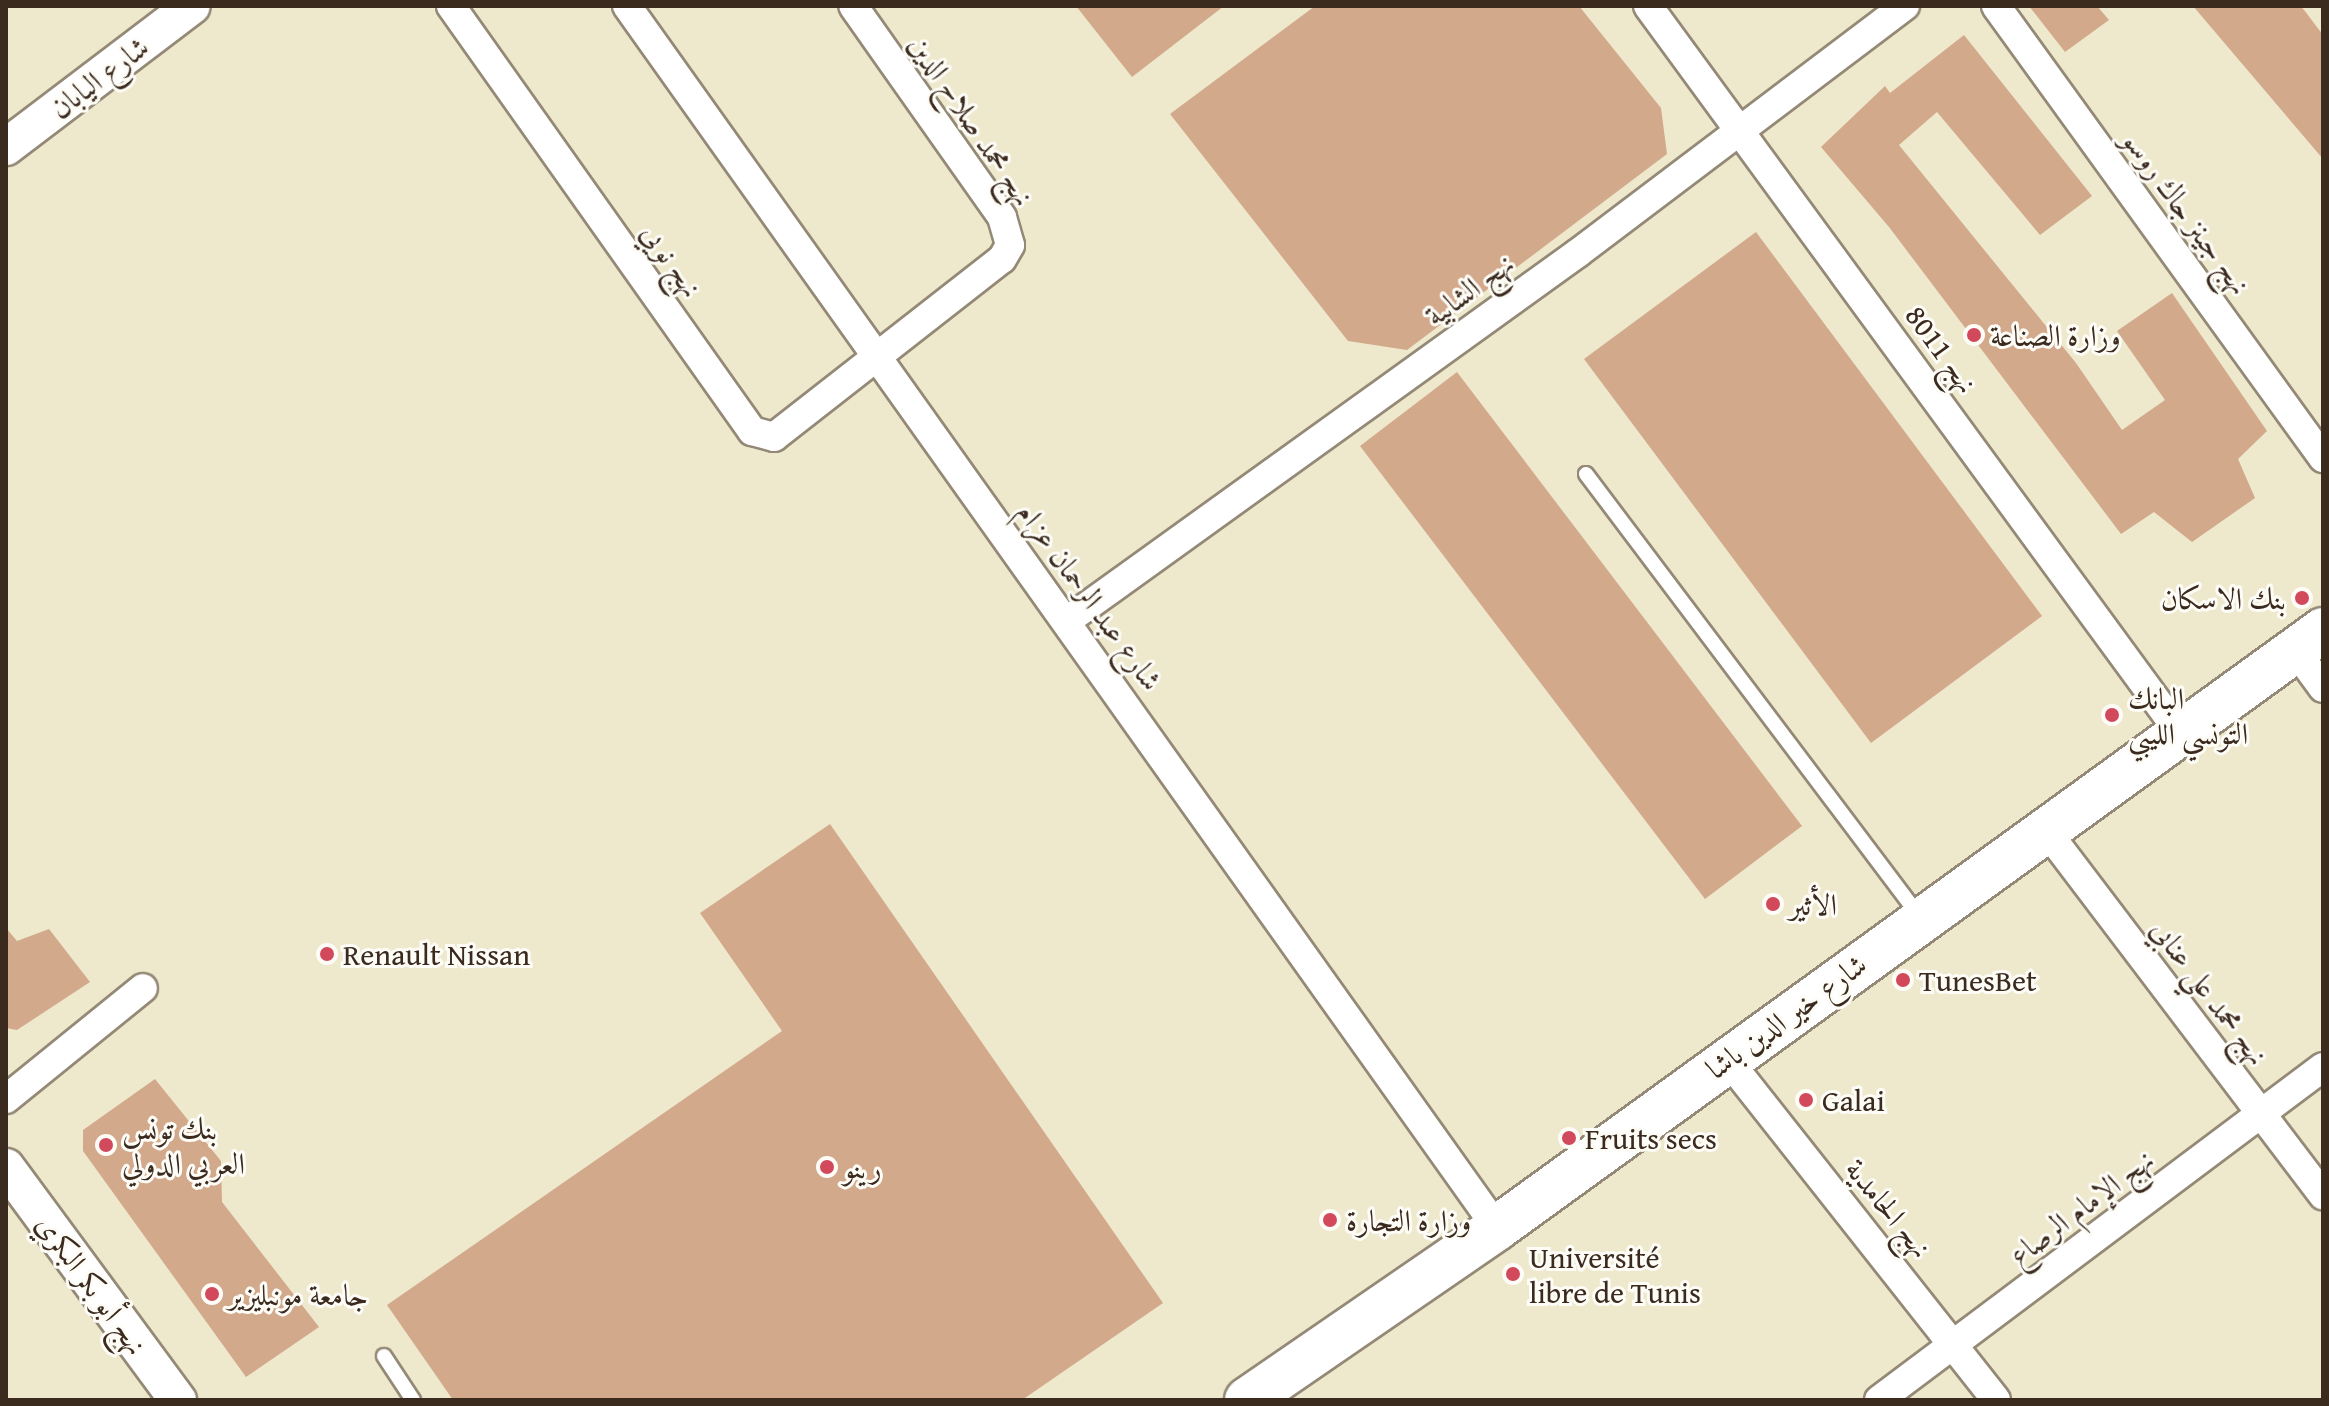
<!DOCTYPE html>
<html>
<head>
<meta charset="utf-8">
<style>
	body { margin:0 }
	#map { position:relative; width:2329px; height:1406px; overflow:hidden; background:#eee8cd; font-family:"Gentium Book Plus",Amiri,serif }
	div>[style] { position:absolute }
	.building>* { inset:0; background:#d3a98b }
	.roads { filter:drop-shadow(2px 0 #948976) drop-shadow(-2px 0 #948976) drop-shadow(0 2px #948976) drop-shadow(0 -2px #948976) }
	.service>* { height:14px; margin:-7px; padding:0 7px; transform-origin:7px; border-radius:7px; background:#fff }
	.minor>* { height:28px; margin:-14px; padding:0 14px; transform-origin:14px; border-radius:14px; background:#fff }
	.tertiary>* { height:36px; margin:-18px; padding:0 18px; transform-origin:18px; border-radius:18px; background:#fff }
	.primary>* { height:44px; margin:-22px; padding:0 22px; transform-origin:22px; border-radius:22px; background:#fff }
	.dots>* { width:22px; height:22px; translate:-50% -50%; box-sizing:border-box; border:4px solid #fdfcf7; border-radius:50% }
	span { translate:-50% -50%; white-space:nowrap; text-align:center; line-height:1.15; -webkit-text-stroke:6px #fdfcf7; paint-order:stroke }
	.street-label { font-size:30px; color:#3b2a1e }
	.poi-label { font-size:30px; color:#3b2a1e }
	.left { translate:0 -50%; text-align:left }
	.right { translate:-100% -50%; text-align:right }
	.frame { position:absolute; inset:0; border:8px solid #3b2a1e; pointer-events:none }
</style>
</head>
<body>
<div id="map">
	<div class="building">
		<i style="clip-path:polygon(1076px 6px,1224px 6px,1132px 77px)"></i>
		<i style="clip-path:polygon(1315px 6px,1579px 6px,1661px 108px,1667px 154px,1407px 350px,1348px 341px,1170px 114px)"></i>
		<i style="clip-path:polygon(2029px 6px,2097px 6px,2109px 20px,2065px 52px)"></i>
		<i style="clip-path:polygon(2193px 6px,2301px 6px,2323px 35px,2323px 159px)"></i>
		<i style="clip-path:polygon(1964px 35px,2092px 196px,2040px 235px,1937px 112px,1899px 145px,2076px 363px,2122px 430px,2165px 400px,2117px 331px,2172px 293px,2267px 431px,2238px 459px,2255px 498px,2192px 542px,2154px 512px,2121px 534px,1889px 227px,1821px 147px,1885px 86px,1890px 93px)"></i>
		<i style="clip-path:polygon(1756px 232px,2042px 616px,1871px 743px,1584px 359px)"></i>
		<i style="clip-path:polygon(1457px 372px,1802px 826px,1705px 899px,1360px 446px)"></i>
		<i style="clip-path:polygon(830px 824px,1163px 1303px,1022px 1400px,453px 1400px,387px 1305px,782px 1031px,700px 913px)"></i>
		<i style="clip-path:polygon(6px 928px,17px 941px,49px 929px,90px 982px,17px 1030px,6px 1028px)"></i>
		<i style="clip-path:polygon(155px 1079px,221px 1161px,222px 1202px,319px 1327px,246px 1377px,83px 1151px,83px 1130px)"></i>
	</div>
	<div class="roads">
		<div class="service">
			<i style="left:1586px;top:474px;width:555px;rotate:52.99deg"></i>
			<i style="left:384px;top:1356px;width:53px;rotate:56.6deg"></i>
		</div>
		<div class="minor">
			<i style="left:451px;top:6px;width:521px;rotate:54.69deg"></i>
			<i style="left:752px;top:431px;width:23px;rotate:15deg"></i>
			<i style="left:774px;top:437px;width:289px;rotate:-38deg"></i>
			<i style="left:1002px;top:259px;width:16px;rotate:-60deg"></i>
			<i style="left:1010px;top:245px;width:29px;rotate:-106deg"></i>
			<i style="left:1002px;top:217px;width:258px;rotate:-125.2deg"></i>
			<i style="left:627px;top:6px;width:1500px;rotate:54.55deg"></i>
			<i style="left:1648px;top:6px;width:901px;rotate:53.8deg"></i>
			<i style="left:1996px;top:6px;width:558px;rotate:54.12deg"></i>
			<i style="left:1068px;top:620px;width:628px;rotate:-35.74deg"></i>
			<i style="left:1578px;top:253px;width:410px;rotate:-37.1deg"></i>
			<i style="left:2295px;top:650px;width:47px;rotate:53.6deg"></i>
			<i style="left:2045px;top:829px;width:460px;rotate:52.8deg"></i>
			<i style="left:1727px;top:1059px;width:434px;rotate:51.7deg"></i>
			<i style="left:6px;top:1099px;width:176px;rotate:-39deg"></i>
			<i style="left:1879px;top:1400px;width:555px;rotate:-36.87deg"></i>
		</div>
		<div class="tertiary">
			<i style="left:6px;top:147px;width:233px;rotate:-37.2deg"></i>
			<i style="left:6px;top:1167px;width:290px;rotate:53.6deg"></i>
		</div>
		<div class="primary">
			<i style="left:1247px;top:1400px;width:303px;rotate:-34.5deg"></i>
			<i style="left:1497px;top:1228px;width:1020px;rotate:-35.9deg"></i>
		</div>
	</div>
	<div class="dots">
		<i style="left:1974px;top:335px;background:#d1495b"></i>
		<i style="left:2302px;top:598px;background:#d1495b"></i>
		<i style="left:2112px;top:715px;background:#d1495b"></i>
		<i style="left:1773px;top:904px;background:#d1495b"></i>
		<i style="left:327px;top:954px;background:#d1495b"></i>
		<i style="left:1903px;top:980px;background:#d1495b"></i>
		<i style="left:1806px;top:1100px;background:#d1495b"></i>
		<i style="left:1569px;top:1138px;background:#d1495b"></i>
		<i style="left:106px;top:1145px;background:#d1495b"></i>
		<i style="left:827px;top:1167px;background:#d1495b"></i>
		<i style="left:1330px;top:1220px;background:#d1495b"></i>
		<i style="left:1513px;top:1274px;background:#d1495b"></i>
		<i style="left:212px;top:1294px;background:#d1495b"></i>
	</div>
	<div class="street-label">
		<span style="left:99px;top:77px;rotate:-37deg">شارع اليابان</span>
		<span style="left:972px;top:120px;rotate:56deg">نهج محمد صلاح الدين</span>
		<span style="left:2187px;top:212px;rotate:54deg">نهج جينز جاك روسو</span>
		<span style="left:672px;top:260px;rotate:55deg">نهج نويي</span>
		<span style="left:1469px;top:289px;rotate:-36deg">نهج الشابية</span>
		<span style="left:1942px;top:349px;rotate:54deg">نهج 8011</span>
		<span style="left:1090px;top:596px;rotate:54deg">شارع عبد الرحمان عزام</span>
		<span style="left:2210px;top:992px;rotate:53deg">نهج محمد علي عنابي</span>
		<span style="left:1786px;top:1016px;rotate:-36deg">شارع خير الدين باشا</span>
		<span style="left:2081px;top:1207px;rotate:-37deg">نهج الإمام الرصاع</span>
		<span style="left:1889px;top:1208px;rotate:51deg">نهج الحامدية</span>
		<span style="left:92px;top:1284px;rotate:54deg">نهج أبو بكر البكري</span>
	</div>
	<div class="poi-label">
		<span class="left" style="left:1990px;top:335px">وزارة الصناعة</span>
		<span class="right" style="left:2286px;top:598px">بنك الاسكان</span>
		<span class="left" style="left:2128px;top:715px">البانك<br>التونسي الليبي</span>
		<span class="left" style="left:1789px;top:904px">الأثير</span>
		<span class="left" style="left:343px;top:954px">Renault Nissan</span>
		<span class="left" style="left:1919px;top:980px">TunesBet</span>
		<span class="left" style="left:1822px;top:1100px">Galai</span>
		<span class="left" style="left:122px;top:1145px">بنك تونس<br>العربي الدولي</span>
		<span class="left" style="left:1585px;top:1138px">Fruits secs</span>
		<span class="left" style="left:843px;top:1167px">رينو</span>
		<span class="left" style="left:1346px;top:1220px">وزارة التجارة</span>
		<span class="left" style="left:1529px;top:1274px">Université<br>libre de Tunis</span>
		<span class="left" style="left:228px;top:1294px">جامعة مونبليزير</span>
	</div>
	<div class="frame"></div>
</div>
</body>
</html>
